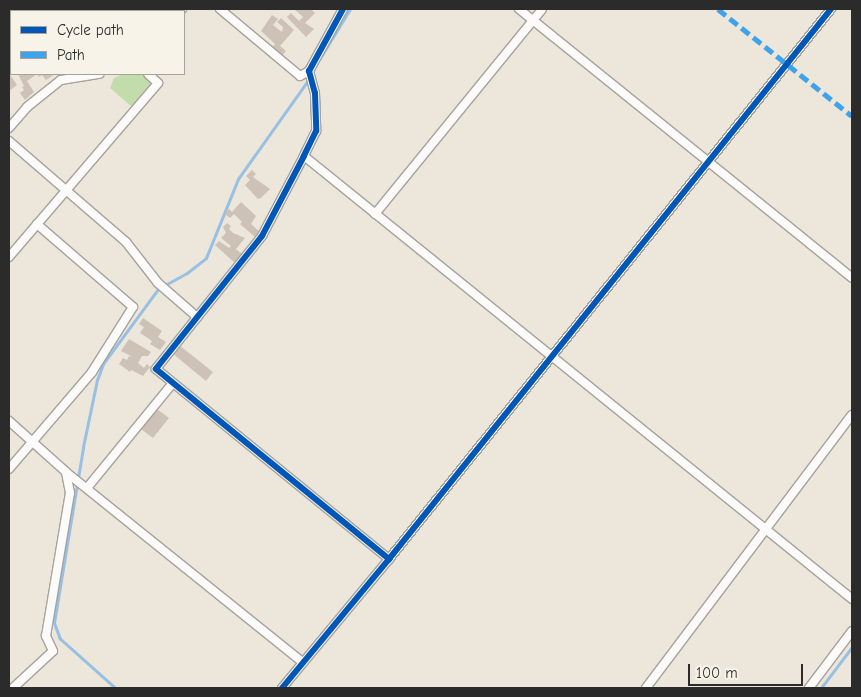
<!DOCTYPE html>
<html>
<head>
<meta charset="utf-8">
<style>
	body { margin:0 }
	#map { position:relative; width:861px; height:697px; overflow:hidden; background:#ece6db; font-family:"Comic Neue",sans-serif }
	div>[style] { position:absolute }
	.green>* { inset:0; background:#c3dcab }
	.stream>* { height:2.5px; margin:-1.25px; padding:0 1.25px; transform-origin:1.25px; border-radius:1.25px; background:#98c0e3 }
	.building>* { inset:0; background:#cec2b7 }
	.roads { filter:drop-shadow(1px 0 #a6a39d) drop-shadow(-1px 0 #a6a39d) drop-shadow(0 1px #a6a39d) drop-shadow(0 -1px #a6a39d) }
	.minor>* { height:8px; margin:-4px; padding:0 4px; transform-origin:4px; border-radius:4px; background:#fcfbfa }
	.quiet>* { height:5px; margin-top:-2.5px; transform-origin:0; background:repeating-linear-gradient(90deg,#3ea3eb 0 10px,transparent 0 15px) }
	.cycleway>* { height:6px; margin:-3px; padding:0 3px; transform-origin:3px; border-radius:3px; background:#0057b8 }
	span { translate:-50% -50%; white-space:nowrap; text-align:center; line-height:1.15; -webkit-text-stroke:4px #f7f3e8; paint-order:stroke }
	.frame { position:absolute; inset:0; border:10px solid #2b2b2b; pointer-events:none }
	.legend { position:absolute; left:10px; top:10px; width:175px; height:65px; box-sizing:border-box; background:#f7f3e8; border:1px solid #a5a39c; margin:0; padding:6px 9px; list-style:none; font-size:15px; color:#2b2b2b }
	.legend li { display:flex; align-items:center; gap:10px; height:25px }
	.legend b { width:25px; border:1px solid #a5a39c }
	.scale { position:absolute; left:688px; top:664px; width:115px; height:22px; box-sizing:border-box; border:2px solid #2b2b2b; border-top:0; padding-left:6px; font-size:15px; line-height:18px; white-space:nowrap; color:#2b2b2b; -webkit-text-stroke:4px #f7f3e8; paint-order:stroke }
</style>
</head>
<body>
<div id="map">
	<div class="green">
		<i style="clip-path:polygon(123px 74px,143px 74px,153px 82px,132px 107px,110px 88px,114px 78px)"></i>
	</div>
	<div class="stream">
		<i style="left:320px;top:58px;width:57px;rotate:-58.5deg"></i>
		<i style="left:115px;top:688px;width:74px;rotate:-138.3deg"></i>
		<i style="left:60px;top:639px;width:17px;rotate:-111deg"></i>
		<i style="left:54px;top:623px;width:178px;rotate:-80.6deg"></i>
		<i style="left:83px;top:447px;width:68px;rotate:-78.2deg"></i>
		<i style="left:97px;top:380px;width:17px;rotate:-69deg"></i>
		<i style="left:103px;top:364px;width:93px;rotate:-53.7deg"></i>
		<i style="left:158px;top:289px;width:33px;rotate:-29deg"></i>
		<i style="left:187px;top:273px;width:24px;rotate:-38deg"></i>
		<i style="left:206px;top:258px;width:85px;rotate:-67.9deg"></i>
		<i style="left:238px;top:179px;width:123px;rotate:-54.6deg"></i>
		<i style="left:821px;top:688px;width:51px;rotate:-52.9deg"></i>
	</div>
	<div class="building">
		<i style="clip-path:polygon(294px 9px,314px 9px,312px 10px,315px 13px,305px 23px,314px 29px,306px 37px,287px 17px,291px 13px,299px 21px,303px 17px)"></i>
		<i style="clip-path:polygon(272px 15px,278px 19px,273px 25px,282px 32px,283px 27px,277px 22px,281px 18px,294px 30px,280px 46px,286px 51px,281px 57px,271px 49px,275px 44px,261px 31px)"></i>
		<i style="clip-path:polygon(9px 73px,17px 85px,9px 91px)"></i>
		<i style="clip-path:polygon(18px 74px,55px 74px,46px 80px,42px 75px,39px 77px,37px 74px,27px 81px,34px 92px,25px 100px,20px 93px,24px 90px,22px 87px,24px 86px)"></i>
		<i style="clip-path:polygon(252px 170px,256px 174px,253px 177px,270px 189px,261px 198px,258px 199px,245px 185px,250px 180px,246px 176px)"></i>
		<i style="clip-path:polygon(241px 202px,256px 216px,251px 224px,260px 232px,255px 237px,240px 224px,242px 222px,234px 214px,230px 218px,225px 214px,229px 209px,232px 212px)"></i>
		<i style="clip-path:polygon(227px 223px,231px 226px,229px 229px,233px 233px,245px 238px,236px 249px,242px 254px,235px 263px,215px 245px,219px 241px,229px 248px,231px 246px,221px 238px,226px 233px,223px 227px)"></i>
		<i style="clip-path:polygon(143px 318px,162px 331px,158px 337px,166px 342px,160px 350px,150px 344px,152px 341px,140px 333px,144px 327px,139px 324px)"></i>
		<i style="clip-path:polygon(129px 339px,151px 352px,148px 356px,142px 356px,138px 363px,144px 368px,147px 364px,150px 367px,143px 376px,131px 370px,130px 372px,119px 364px,123px 358px,127px 360px,129px 356px,133px 357px,121px 351px)"></i>
		<i style="clip-path:polygon(179px 345px,213px 372px,206px 381px,172px 353px)"></i>
		<i style="clip-path:polygon(157px 409px,169px 418px,153px 438px,141px 429px)"></i>
	</div>
	<div class="roads">
		<div class="minor">
			<i style="left:220px;top:9px;width:104px;rotate:39.9deg"></i>
			<i style="left:300px;top:76px;width:10px;rotate:-29deg"></i>
			<i style="left:343px;top:9px;width:71px;rotate:118.7deg"></i>
			<i style="left:309px;top:71px;width:23px;rotate:75deg"></i>
			<i style="left:315px;top:93px;width:38px;rotate:88deg"></i>
			<i style="left:316px;top:131px;width:28px;rotate:116deg"></i>
			<i style="left:304px;top:156px;width:90px;rotate:117.7deg"></i>
			<i style="left:262px;top:236px;width:170px;rotate:128.6deg"></i>
			<i style="left:156px;top:369px;width:301px;rotate:39.2deg"></i>
			<i style="left:519px;top:9px;width:428px;rotate:38.9deg"></i>
			<i style="left:22px;top:11px;width:3px;rotate:-45deg"></i>
			<i style="left:180px;top:11px;width:3px;rotate:-45deg"></i>
			<i style="left:9px;top:27px;width:4px;rotate:-56deg"></i>
			<i style="left:9px;top:128px;width:28px;rotate:-49deg"></i>
			<i style="left:27px;top:107px;width:43px;rotate:-38.5deg"></i>
			<i style="left:61px;top:80px;width:39px;rotate:-9deg"></i>
			<i style="left:9px;top:141px;width:155px;rotate:40.8deg"></i>
			<i style="left:126px;top:242px;width:52px;rotate:52deg"></i>
			<i style="left:158px;top:283px;width:52px;rotate:41.1deg"></i>
			<i style="left:304px;top:156px;width:705px;rotate:38.95deg"></i>
			<i style="left:375px;top:214px;width:264px;rotate:-50.8deg"></i>
			<i style="left:9px;top:257px;width:229px;rotate:-49.4deg"></i>
			<i style="left:158px;top:83px;width:13px;rotate:-138deg"></i>
			<i style="left:9px;top:421px;width:76px;rotate:41.8deg"></i>
			<i style="left:66px;top:472px;width:303px;rotate:38.8deg"></i>
			<i style="left:9px;top:469px;width:128px;rotate:-49.4deg"></i>
			<i style="left:92px;top:372px;width:77px;rotate:-57.8deg"></i>
			<i style="left:133px;top:307px;width:127px;rotate:-139.2deg"></i>
			<i style="left:87px;top:488px;width:134px;rotate:-50.7deg"></i>
			<i style="left:13px;top:688px;width:54px;rotate:-42.8deg"></i>
			<i style="left:53px;top:651px;width:17px;rotate:-115deg"></i>
			<i style="left:46px;top:636px;width:145px;rotate:-80.5deg"></i>
			<i style="left:70px;top:493px;width:21px;rotate:-101deg"></i>
			<i style="left:282px;top:688px;width:168px;rotate:-50.3deg"></i>
			<i style="left:389px;top:559px;width:706px;rotate:-51.21deg"></i>
			<i style="left:646px;top:688px;width:342px;rotate:-53deg"></i>
			<i style="left:809px;top:688px;width:71px;rotate:-53deg"></i>
		</div>
	</div>
	<div class="quiet">
		<i style="left:139px;top:9px;width:4px;rotate:34deg"></i>
		<i style="left:718px;top:9px;width:171px;rotate:38.6deg"></i>
	</div>
	<div class="cycleway">
		<i style="left:343px;top:9px;width:71px;rotate:118.7deg"></i>
		<i style="left:309px;top:71px;width:23px;rotate:75deg"></i>
		<i style="left:315px;top:93px;width:38px;rotate:88deg"></i>
		<i style="left:316px;top:131px;width:28px;rotate:116deg"></i>
		<i style="left:304px;top:156px;width:90px;rotate:117.7deg"></i>
		<i style="left:262px;top:236px;width:170px;rotate:128.6deg"></i>
		<i style="left:156px;top:369px;width:301px;rotate:39.2deg"></i>
		<i style="left:282px;top:688px;width:168px;rotate:-50.3deg"></i>
		<i style="left:389px;top:559px;width:706px;rotate:-51.21deg"></i>
	</div>
	<div class="frame"></div>
	<ul class="legend">
	<li><b style="height:6px;background:#0057b8"></b>Cycle path</li>
	<li><b style="height:6px;background:#3ea3eb"></b>Path</li>
	</ul>
	<div class="scale">100 m</div>
</div>
</body>
</html>
